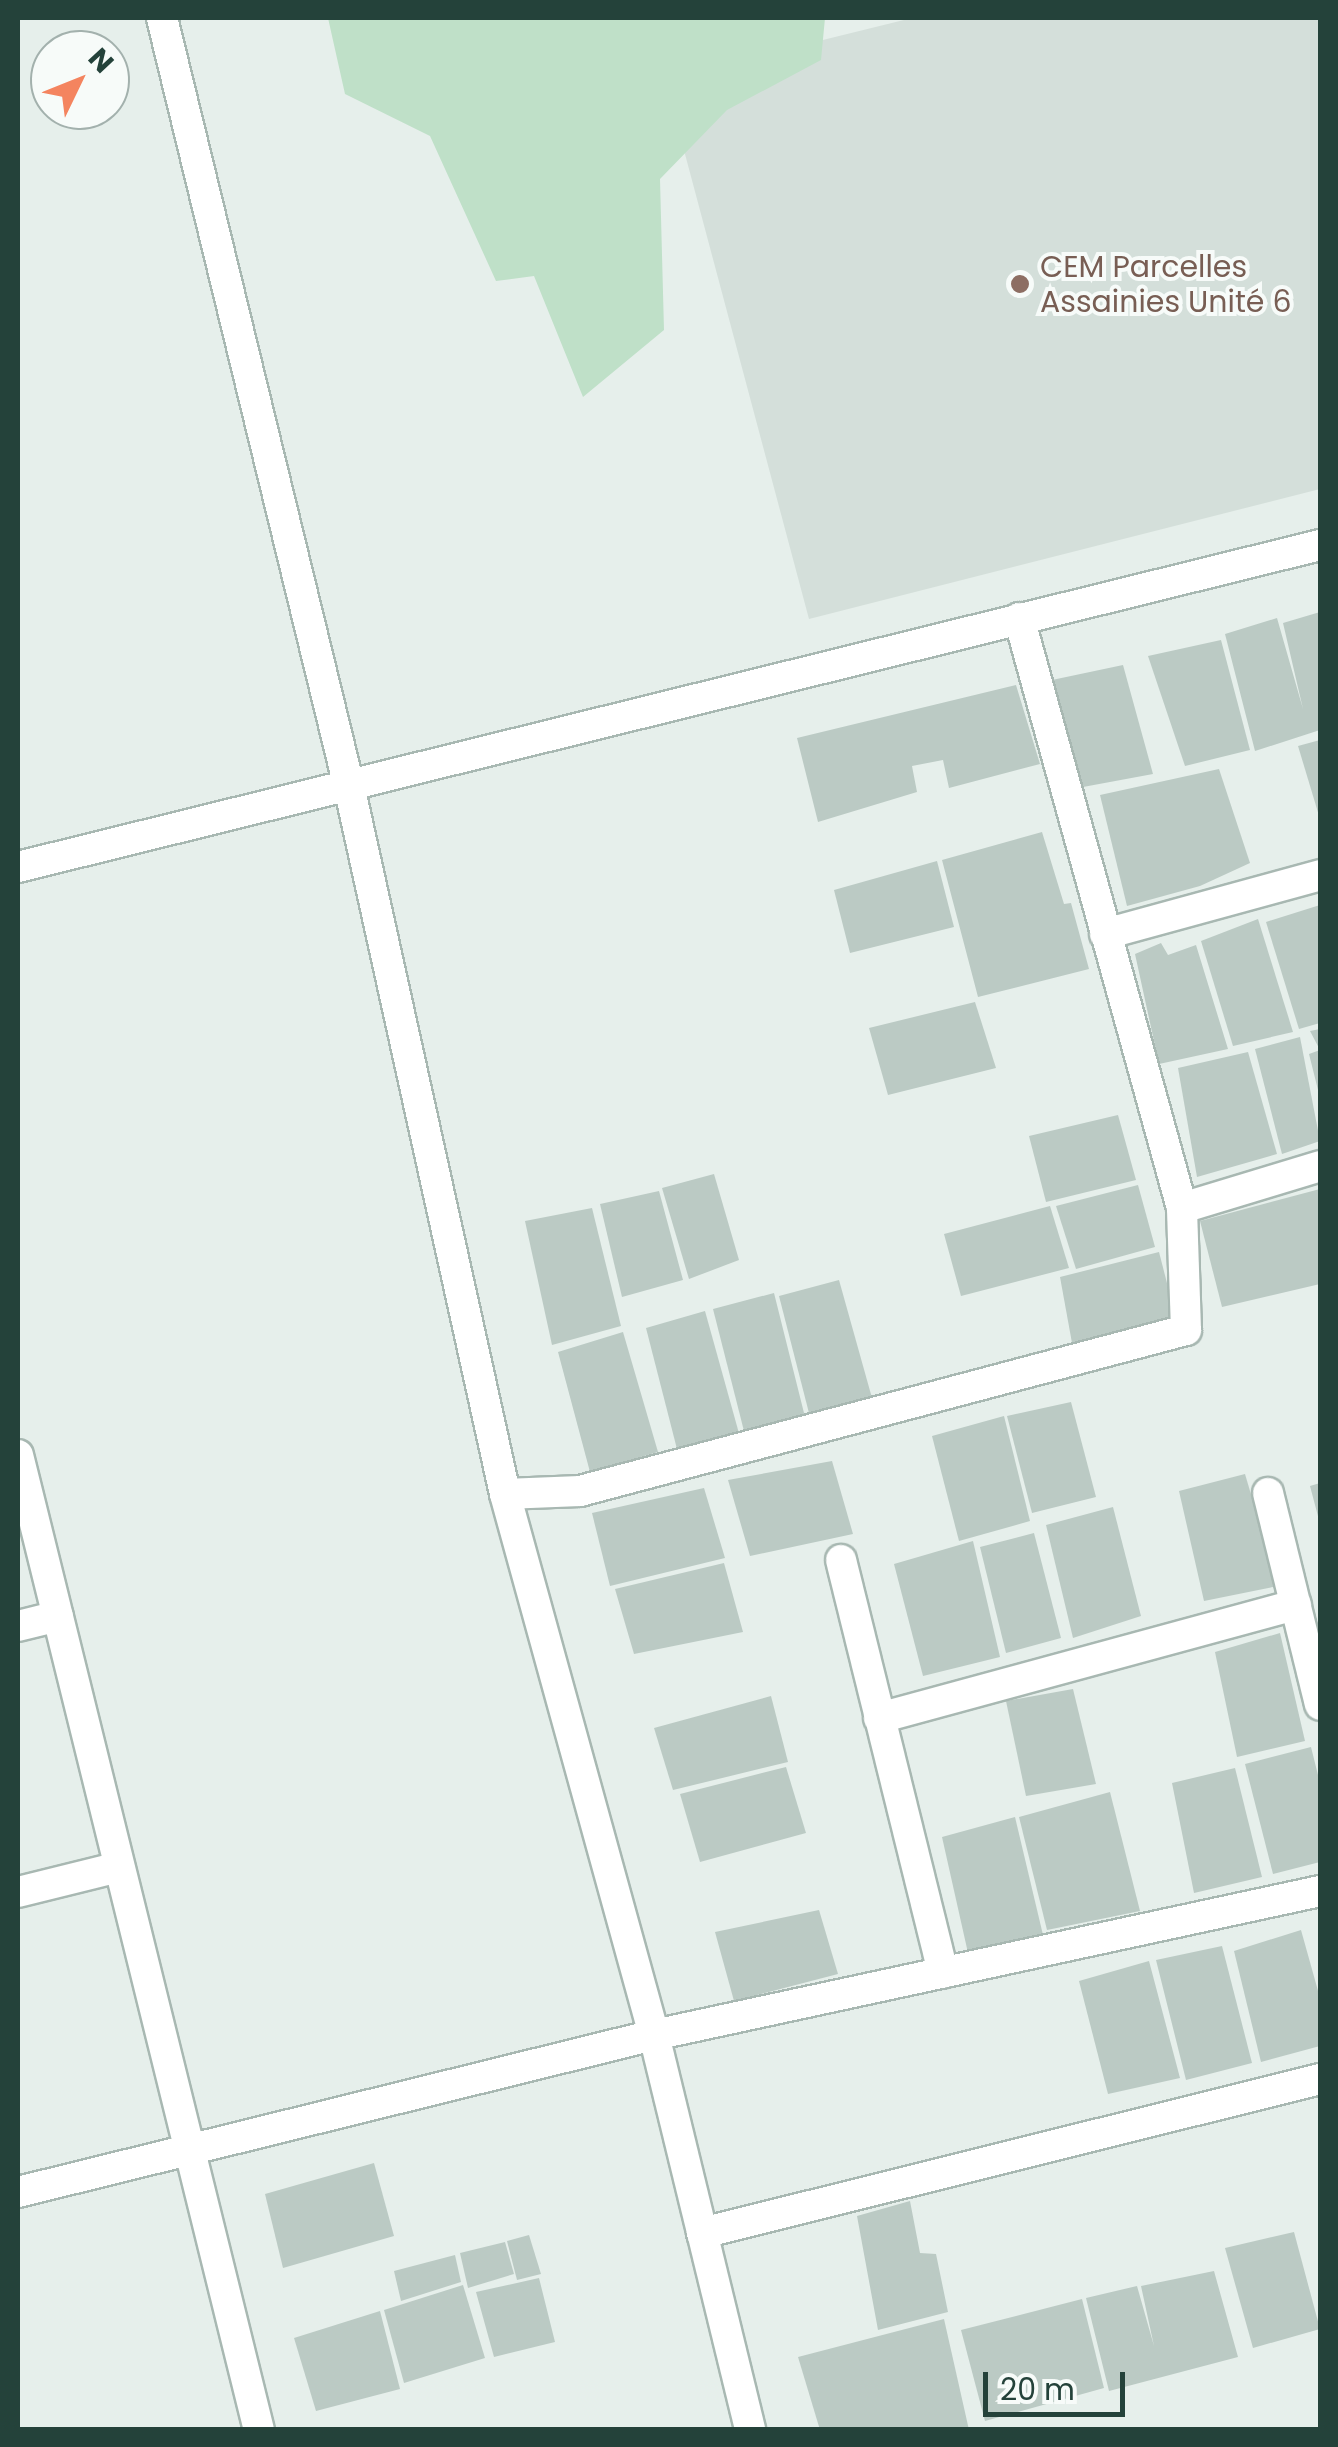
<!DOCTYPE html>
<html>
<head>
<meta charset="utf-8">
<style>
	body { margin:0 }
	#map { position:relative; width:1338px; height:2447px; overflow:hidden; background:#e6efeb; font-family:Poppins,sans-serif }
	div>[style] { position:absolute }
	.built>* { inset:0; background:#d4dfda }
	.green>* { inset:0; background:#bfe0c8 }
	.building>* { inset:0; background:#bbcac4 }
	.roads { filter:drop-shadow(2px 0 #a8b8b2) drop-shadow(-2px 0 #a8b8b2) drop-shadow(0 2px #a8b8b2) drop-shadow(0 -2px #a8b8b2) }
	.minor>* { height:30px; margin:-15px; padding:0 15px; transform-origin:15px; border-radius:15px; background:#fff }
	.dots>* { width:28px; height:28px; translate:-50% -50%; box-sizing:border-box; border:5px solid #f7fbf9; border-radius:50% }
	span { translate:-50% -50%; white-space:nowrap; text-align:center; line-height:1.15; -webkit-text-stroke:8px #f7fbf9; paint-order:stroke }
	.education-label { font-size:30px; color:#785e54 }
	.left { translate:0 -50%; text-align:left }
	.frame { position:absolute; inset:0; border:20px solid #24423a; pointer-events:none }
	.north { position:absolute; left:30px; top:30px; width:100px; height:100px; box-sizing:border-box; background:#f7fbf9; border:2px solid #a3b1ad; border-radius:50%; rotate:47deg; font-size:28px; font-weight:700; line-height:40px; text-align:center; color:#24423a }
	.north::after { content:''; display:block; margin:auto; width:35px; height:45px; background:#f4845f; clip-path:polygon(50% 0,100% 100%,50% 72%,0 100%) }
	.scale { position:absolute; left:983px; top:2372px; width:142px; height:45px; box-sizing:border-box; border:5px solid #24423a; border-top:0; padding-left:12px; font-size:30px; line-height:35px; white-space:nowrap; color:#24423a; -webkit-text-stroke:8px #f7fbf9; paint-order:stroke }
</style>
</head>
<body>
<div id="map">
	<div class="built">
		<i style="clip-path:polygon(912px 18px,1320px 18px,1320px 489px,809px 619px,665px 79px)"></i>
	</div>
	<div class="green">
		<i style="clip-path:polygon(328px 18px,825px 18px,821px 60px,727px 110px,660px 179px,664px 330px,583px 397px,534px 276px,496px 281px,430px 136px,345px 94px)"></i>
	</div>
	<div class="building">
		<i style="clip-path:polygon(1320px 612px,1320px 730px,1255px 751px,1225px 634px,1277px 618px,1303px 709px,1283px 623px)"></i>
		<i style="clip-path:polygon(1221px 640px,1250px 750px,1185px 766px,1148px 656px)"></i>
		<i style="clip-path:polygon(1123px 665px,1153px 774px,1083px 787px,1052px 680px)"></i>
		<i style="clip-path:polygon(1016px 685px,1040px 764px,949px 788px,943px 760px,912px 766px,917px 792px,818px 822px,797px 738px)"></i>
		<i style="clip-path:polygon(1320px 740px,1320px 819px,1298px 746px)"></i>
		<i style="clip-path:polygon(1219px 769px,1250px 863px,1200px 886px,1127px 906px,1100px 795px)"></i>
		<i style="clip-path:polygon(1042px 832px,1064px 904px,1071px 903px,1089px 969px,978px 997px,942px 860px)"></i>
		<i style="clip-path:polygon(937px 861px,954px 927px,850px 953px,834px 890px)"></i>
		<i style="clip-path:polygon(1320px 905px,1320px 1023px,1299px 1029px,1266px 922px)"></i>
		<i style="clip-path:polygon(1258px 919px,1293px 1032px,1233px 1046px,1201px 941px)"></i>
		<i style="clip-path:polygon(1161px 943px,1168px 955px,1196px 945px,1228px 1049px,1159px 1064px,1135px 954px)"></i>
		<i style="clip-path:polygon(975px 1002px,996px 1068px,888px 1095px,869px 1028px)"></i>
		<i style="clip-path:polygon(1320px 1029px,1320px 1094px,1319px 1094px,1309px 1054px,1320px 1050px,1310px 1031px)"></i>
		<i style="clip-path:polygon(1300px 1037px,1320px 1141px,1282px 1154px,1255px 1049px)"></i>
		<i style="clip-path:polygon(1248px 1052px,1277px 1154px,1197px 1177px,1178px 1068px)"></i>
		<i style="clip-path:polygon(1118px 1115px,1136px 1180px,1046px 1202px,1029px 1136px)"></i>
		<i style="clip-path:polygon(714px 1174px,739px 1260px,689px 1279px,662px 1188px)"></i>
		<i style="clip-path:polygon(1138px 1185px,1155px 1247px,1076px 1269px,1056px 1206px)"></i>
		<i style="clip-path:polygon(1320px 1189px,1320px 1284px,1222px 1307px,1200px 1221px)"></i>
		<i style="clip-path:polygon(659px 1191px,683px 1280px,622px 1297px,600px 1204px)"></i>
		<i style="clip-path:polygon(1050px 1206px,1069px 1268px,961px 1296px,944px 1234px)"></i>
		<i style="clip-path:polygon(592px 1208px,621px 1326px,552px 1345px,525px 1221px)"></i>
		<i style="clip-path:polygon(1159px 1252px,1177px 1322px,1072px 1343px,1060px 1277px)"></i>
		<i style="clip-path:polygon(839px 1280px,872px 1398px,810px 1417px,779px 1296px)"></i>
		<i style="clip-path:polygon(774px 1293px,805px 1417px,745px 1435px,713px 1309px)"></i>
		<i style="clip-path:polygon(705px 1311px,740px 1437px,678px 1453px,646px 1328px)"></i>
		<i style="clip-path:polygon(623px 1332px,658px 1452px,590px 1472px,558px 1352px)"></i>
		<i style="clip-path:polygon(1071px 1402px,1096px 1497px,1032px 1513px,1007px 1416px)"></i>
		<i style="clip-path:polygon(1004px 1416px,1030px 1521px,959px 1541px,932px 1436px)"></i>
		<i style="clip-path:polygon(832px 1461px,853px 1534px,750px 1556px,728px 1480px)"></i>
		<i style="clip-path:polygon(1245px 1474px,1278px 1586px,1204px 1601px,1179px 1491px)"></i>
		<i style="clip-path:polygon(1320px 1483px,1320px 1520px,1319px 1520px,1310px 1486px)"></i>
		<i style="clip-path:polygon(704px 1488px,725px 1558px,610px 1586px,592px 1513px)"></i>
		<i style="clip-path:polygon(1113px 1507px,1141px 1616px,1073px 1638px,1046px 1525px)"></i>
		<i style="clip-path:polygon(1034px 1533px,1061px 1638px,1006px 1653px,980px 1547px)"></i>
		<i style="clip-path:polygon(973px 1541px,1000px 1657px,923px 1676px,894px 1564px)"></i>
		<i style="clip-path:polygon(724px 1563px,743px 1632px,634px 1654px,615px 1589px)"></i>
		<i style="clip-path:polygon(1280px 1633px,1305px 1741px,1237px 1757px,1215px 1652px)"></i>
		<i style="clip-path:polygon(1073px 1689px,1096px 1784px,1026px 1796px,1006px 1701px)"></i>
		<i style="clip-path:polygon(771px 1696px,788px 1762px,673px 1790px,654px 1728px)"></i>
		<i style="clip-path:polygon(1311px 1747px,1320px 1783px,1320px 1862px,1273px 1874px,1245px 1764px)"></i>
		<i style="clip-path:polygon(786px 1767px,806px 1833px,700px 1862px,680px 1794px)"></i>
		<i style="clip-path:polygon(1235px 1768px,1262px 1877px,1194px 1893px,1172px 1783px)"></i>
		<i style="clip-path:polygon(1110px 1792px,1140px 1911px,1047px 1930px,1019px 1817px)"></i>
		<i style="clip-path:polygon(1015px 1817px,1043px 1935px,968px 1953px,942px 1837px)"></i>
		<i style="clip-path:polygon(819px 1910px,838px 1974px,734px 2001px,715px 1932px)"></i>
		<i style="clip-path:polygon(1301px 1930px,1320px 1998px,1320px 2046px,1261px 2062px,1234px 1951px)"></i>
		<i style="clip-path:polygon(1222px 1946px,1252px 2063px,1186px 2080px,1156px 1960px)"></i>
		<i style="clip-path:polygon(1149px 1961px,1180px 2078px,1108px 2094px,1079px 1981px)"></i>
		<i style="clip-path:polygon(374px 2163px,394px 2236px,283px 2268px,265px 2194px)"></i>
		<i style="clip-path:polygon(910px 2201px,920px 2253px,936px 2254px,948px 2312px,878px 2330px,857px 2216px)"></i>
		<i style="clip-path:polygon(1294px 2232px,1320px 2329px,1253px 2348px,1225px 2248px)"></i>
		<i style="clip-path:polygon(529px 2235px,541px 2274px,517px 2280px,507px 2241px)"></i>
		<i style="clip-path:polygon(505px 2242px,514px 2274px,468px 2288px,460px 2253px)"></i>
		<i style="clip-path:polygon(455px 2255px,461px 2282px,401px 2301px,394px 2271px)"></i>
		<i style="clip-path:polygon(1214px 2271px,1238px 2357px,1109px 2391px,1086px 2298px,1137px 2286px,1154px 2346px,1141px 2286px)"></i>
		<i style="clip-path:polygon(539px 2278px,555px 2342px,494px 2357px,476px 2292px)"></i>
		<i style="clip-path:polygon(463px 2285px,485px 2358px,404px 2383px,384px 2310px)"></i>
		<i style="clip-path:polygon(1082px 2299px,1104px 2388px,985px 2421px,961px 2330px)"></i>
		<i style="clip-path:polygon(380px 2311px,400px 2389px,316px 2411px,294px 2338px)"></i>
		<i style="clip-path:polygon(944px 2319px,969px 2430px,820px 2430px,798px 2357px)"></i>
	</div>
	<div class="roads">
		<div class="minor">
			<i style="left:162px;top:18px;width:790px;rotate:76.32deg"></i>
			<i style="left:349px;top:786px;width:725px;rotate:77.57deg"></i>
			<i style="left:505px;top:1494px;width:561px;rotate:74.6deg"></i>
			<i style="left:654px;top:2035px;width:406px;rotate:76.3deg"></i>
			<i style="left:18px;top:867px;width:1341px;rotate:-13.89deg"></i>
			<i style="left:1105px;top:934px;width:223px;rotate:-15.3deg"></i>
			<i style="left:1182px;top:1208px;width:144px;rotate:-16.9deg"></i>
			<i style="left:18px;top:1455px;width:1004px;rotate:76.12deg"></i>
			<i style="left:1268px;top:1493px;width:218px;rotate:76.2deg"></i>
			<i style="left:505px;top:1494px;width:75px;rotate:-2.3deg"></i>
			<i style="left:580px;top:1491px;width:627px;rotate:-14.88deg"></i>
			<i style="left:1186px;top:1330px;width:122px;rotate:-91.9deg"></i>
			<i style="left:1182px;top:1208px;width:612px;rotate:-105.44deg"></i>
			<i style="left:841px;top:1560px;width:425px;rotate:76.1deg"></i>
			<i style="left:18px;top:1626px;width:41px;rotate:-14deg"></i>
			<i style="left:879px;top:1718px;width:432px;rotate:-15.2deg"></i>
			<i style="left:18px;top:1892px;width:104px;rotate:-13.9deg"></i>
			<i style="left:18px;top:2192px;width:655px;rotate:-13.87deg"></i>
			<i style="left:654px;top:2035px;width:681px;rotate:-12.2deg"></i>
			<i style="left:702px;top:2233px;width:637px;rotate:-13.99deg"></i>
		</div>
	</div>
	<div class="dots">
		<i style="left:1020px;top:284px;background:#8d6e63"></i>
	</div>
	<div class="education-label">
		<span class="left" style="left:1040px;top:284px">CEM Parcelles<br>Assainies Unité 6</span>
	</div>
	<div class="frame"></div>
	<div class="north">N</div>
	<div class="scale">20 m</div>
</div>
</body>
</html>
